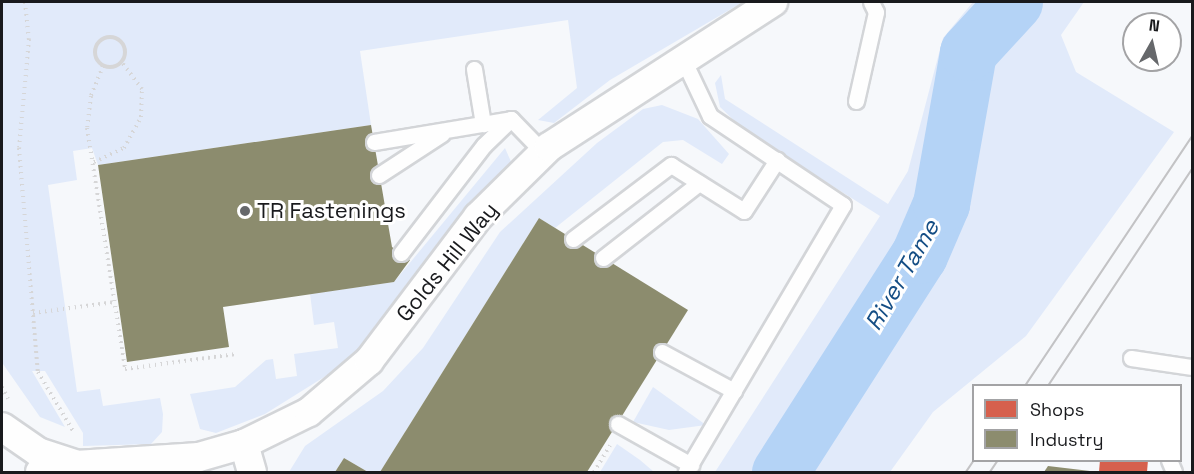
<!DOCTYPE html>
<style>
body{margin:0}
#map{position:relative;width:1194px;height:474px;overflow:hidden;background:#f6f8fb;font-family:"Space Grotesk",sans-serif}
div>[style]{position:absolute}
.green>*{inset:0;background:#e1eafa}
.shops>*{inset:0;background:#d6604d}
.industry>*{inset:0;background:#8c8c6e}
.river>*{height:57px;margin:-28.5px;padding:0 28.5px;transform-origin:28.5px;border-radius:28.5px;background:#b4d3f6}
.path>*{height:4px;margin-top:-2px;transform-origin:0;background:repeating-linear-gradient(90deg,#d6d6d7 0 1.5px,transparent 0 6px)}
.path>.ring{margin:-2px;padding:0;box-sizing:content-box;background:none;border:4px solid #d6d6d7;border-radius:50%}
.roads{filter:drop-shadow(2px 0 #d3d5d8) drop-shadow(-2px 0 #d3d5d8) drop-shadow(0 2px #d3d5d8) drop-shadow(0 -2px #d3d5d8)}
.service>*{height:15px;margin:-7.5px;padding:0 7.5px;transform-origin:7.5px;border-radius:7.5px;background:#fefefe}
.minor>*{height:28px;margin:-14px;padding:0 14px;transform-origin:14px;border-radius:14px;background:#fefefe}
.tram>*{height:1.5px;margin:-0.75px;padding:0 0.75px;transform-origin:0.75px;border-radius:0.75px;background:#c3c3c5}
.dots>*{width:16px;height:16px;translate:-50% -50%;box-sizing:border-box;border:3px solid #fff;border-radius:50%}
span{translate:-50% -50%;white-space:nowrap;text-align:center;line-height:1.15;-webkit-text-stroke:6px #fff;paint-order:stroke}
.poi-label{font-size:22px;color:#191a1d}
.left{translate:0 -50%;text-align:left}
.street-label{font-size:22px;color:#191a1d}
.water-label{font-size:24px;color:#154e85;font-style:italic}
.frame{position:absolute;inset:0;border:3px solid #191a1d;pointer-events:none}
.legend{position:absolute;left:972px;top:384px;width:210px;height:78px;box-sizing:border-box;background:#fff;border:2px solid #a3a3a5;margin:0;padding:8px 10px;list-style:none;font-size:18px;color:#191a1d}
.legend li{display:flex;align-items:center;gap:12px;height:30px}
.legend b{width:30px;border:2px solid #a3a3a5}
.north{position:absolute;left:1122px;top:12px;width:60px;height:60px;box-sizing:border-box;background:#fff;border:2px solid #a3a3a5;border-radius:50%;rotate:8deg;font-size:16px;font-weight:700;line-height:24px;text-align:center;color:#191a1d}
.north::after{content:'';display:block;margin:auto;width:21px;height:27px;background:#66686b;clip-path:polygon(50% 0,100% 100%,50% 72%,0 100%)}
</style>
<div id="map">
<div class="green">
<i style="clip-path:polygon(2px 2px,743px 2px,610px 80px,554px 123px,538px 120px,577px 88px,568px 20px,360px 51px,371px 125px,98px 165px,92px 148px,73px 151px,77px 180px,48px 185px,77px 392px,100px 389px,103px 406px,160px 398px,163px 414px,162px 432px,151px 444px,83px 446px,83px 433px,45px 371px,32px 371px,65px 427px,40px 417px,3px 364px)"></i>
<i style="clip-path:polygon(973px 2px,1084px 2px,1061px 35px,1076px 72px,1174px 132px,1026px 336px,933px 412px,890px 472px,715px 472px,880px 216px,744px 130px,720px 107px,715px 83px,721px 75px,725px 99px,888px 204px,908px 171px,943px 38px)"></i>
<i style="clip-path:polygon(662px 105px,698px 119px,729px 154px,722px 164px,683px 140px,663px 142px,555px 228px,539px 218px,380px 472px,368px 472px,344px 458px,335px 472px,289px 472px,305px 446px,383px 391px,423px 348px,500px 232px,597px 143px,643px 109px)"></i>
<i style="clip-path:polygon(505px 148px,512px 164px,454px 225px,407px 295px,345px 364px,265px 414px,216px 433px,200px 429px,190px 394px,235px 387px,266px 360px,273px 359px,276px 379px,297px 376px,294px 354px,338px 348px,334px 322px,314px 325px,310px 294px,394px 282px)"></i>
<i style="clip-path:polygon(653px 387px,706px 425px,669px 430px,633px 422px)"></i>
<i style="clip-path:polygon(617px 444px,640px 460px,654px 472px,600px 472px)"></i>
</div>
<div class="shops">
<i style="clip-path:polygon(1100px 460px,1148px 460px,1147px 472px,1099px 472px)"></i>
</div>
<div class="industry">
<i style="clip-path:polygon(371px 125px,392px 247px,410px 260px,394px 282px,223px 307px,229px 347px,127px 362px,98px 165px)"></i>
<i style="clip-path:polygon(539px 218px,688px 310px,587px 472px,380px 472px)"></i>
<i style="clip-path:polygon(344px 458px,368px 472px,335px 472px)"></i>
<i style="clip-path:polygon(1048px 466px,1090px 471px,1089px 472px,1044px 472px)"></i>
</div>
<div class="river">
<i style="left:780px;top:472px;width:258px;rotate:-57.4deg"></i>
<i style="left:919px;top:255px;width:56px;rotate:-66.7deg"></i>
<i style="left:941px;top:204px;width:154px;rotate:-79.9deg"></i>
<i style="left:968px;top:52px;width:68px;rotate:-47.4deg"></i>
</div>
<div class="path">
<i style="left:25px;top:2px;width:37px;rotate:84deg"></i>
<i style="left:29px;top:39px;width:109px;rotate:95.2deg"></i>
<i style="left:19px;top:148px;width:225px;rotate:85.2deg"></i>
<i style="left:38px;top:372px;width:69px;rotate:59.3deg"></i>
<i class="ring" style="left:95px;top:37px;width:26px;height:26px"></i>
<i style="left:103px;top:66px;width:32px;rotate:112deg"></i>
<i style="left:91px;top:96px;width:32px;rotate:97deg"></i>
<i style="left:87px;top:128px;width:244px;rotate:81deg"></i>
<i style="left:125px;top:369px;width:112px;rotate:-7.7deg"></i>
<i style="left:94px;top:162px;width:33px;rotate:-25deg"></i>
<i style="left:124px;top:148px;width:35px;rotate:-61deg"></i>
<i style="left:141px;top:117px;width:28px;rotate:-88deg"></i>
<i style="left:142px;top:89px;width:34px;rotate:-127deg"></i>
<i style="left:33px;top:313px;width:83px;rotate:-7.6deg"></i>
<i style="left:2px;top:387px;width:13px;rotate:63deg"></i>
<i style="left:594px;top:472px;width:31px;rotate:-59deg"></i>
</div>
<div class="roads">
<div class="service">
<i style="left:682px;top:57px;width:65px;rotate:64.6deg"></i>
<i style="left:710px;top:116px;width:160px;rotate:33.8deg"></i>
<i style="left:843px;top:205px;width:310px;rotate:120.5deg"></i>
<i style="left:474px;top:69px;width:56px;rotate:80.7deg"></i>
<i style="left:856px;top:101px;width:91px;rotate:-77.3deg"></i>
<i style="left:876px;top:12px;width:11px;rotate:-117deg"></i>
<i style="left:374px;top:142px;width:139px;rotate:-9.5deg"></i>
<i style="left:511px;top:119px;width:46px;rotate:45.9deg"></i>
<i style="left:379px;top:175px;width:75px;rotate:-33.1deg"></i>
<i style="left:573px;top:239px;width:123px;rotate:-37.1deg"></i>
<i style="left:671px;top:165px;width:86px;rotate:32.2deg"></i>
<i style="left:744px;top:211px;width:61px;rotate:-57.1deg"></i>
<i style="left:401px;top:253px;width:136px;rotate:-52.5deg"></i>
<i style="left:484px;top:145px;width:37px;rotate:-44deg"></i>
<i style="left:603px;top:258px;width:122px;rotate:-38deg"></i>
<i style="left:662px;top:352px;width:82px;rotate:28.4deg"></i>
<i style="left:1131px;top:358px;width:62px;rotate:8.4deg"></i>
<i style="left:618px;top:424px;width:84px;rotate:29.3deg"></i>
<i style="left:1169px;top:460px;width:13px;rotate:67deg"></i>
</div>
<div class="minor">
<i style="left:2px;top:427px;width:44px;rotate:34.8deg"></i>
<i style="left:38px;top:452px;width:38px;rotate:18deg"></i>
<i style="left:244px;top:444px;width:29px;rotate:74deg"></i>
<i style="left:40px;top:472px;width:37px;rotate:-11deg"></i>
<i style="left:76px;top:465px;width:123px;rotate:-3.7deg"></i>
<i style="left:199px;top:457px;width:47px;rotate:-16.1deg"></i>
<i style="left:244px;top:444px;width:72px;rotate:-26.2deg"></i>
<i style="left:309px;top:412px;width:79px;rotate:-40.4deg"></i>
<i style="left:369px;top:361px;width:181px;rotate:-52.9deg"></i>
<i style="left:478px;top:217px;width:100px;rotate:-44.6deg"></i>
<i style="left:549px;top:147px;width:267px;rotate:-32.9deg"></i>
</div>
</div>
<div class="tram">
<i style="left:1025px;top:386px;width:300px;rotate:-56.2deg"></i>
<i style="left:1048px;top:386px;width:260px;rotate:-56.4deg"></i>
<i style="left:966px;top:472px;width:14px;rotate:-56deg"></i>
<i style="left:990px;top:472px;width:14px;rotate:-56deg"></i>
</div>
<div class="dots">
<i style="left:245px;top:211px;background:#66686b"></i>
</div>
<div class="poi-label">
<span class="left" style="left:257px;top:211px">TR Fastenings</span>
</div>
<div class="street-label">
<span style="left:447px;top:262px;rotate:-51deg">Golds Hill Way</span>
</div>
<div class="water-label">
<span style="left:902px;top:275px;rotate:-60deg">River Tame</span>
</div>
<div class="frame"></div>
<ul class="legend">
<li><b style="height:16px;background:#d6604d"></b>Shops</li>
<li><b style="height:16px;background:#8c8c6e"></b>Industry</li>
</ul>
<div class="north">N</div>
</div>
